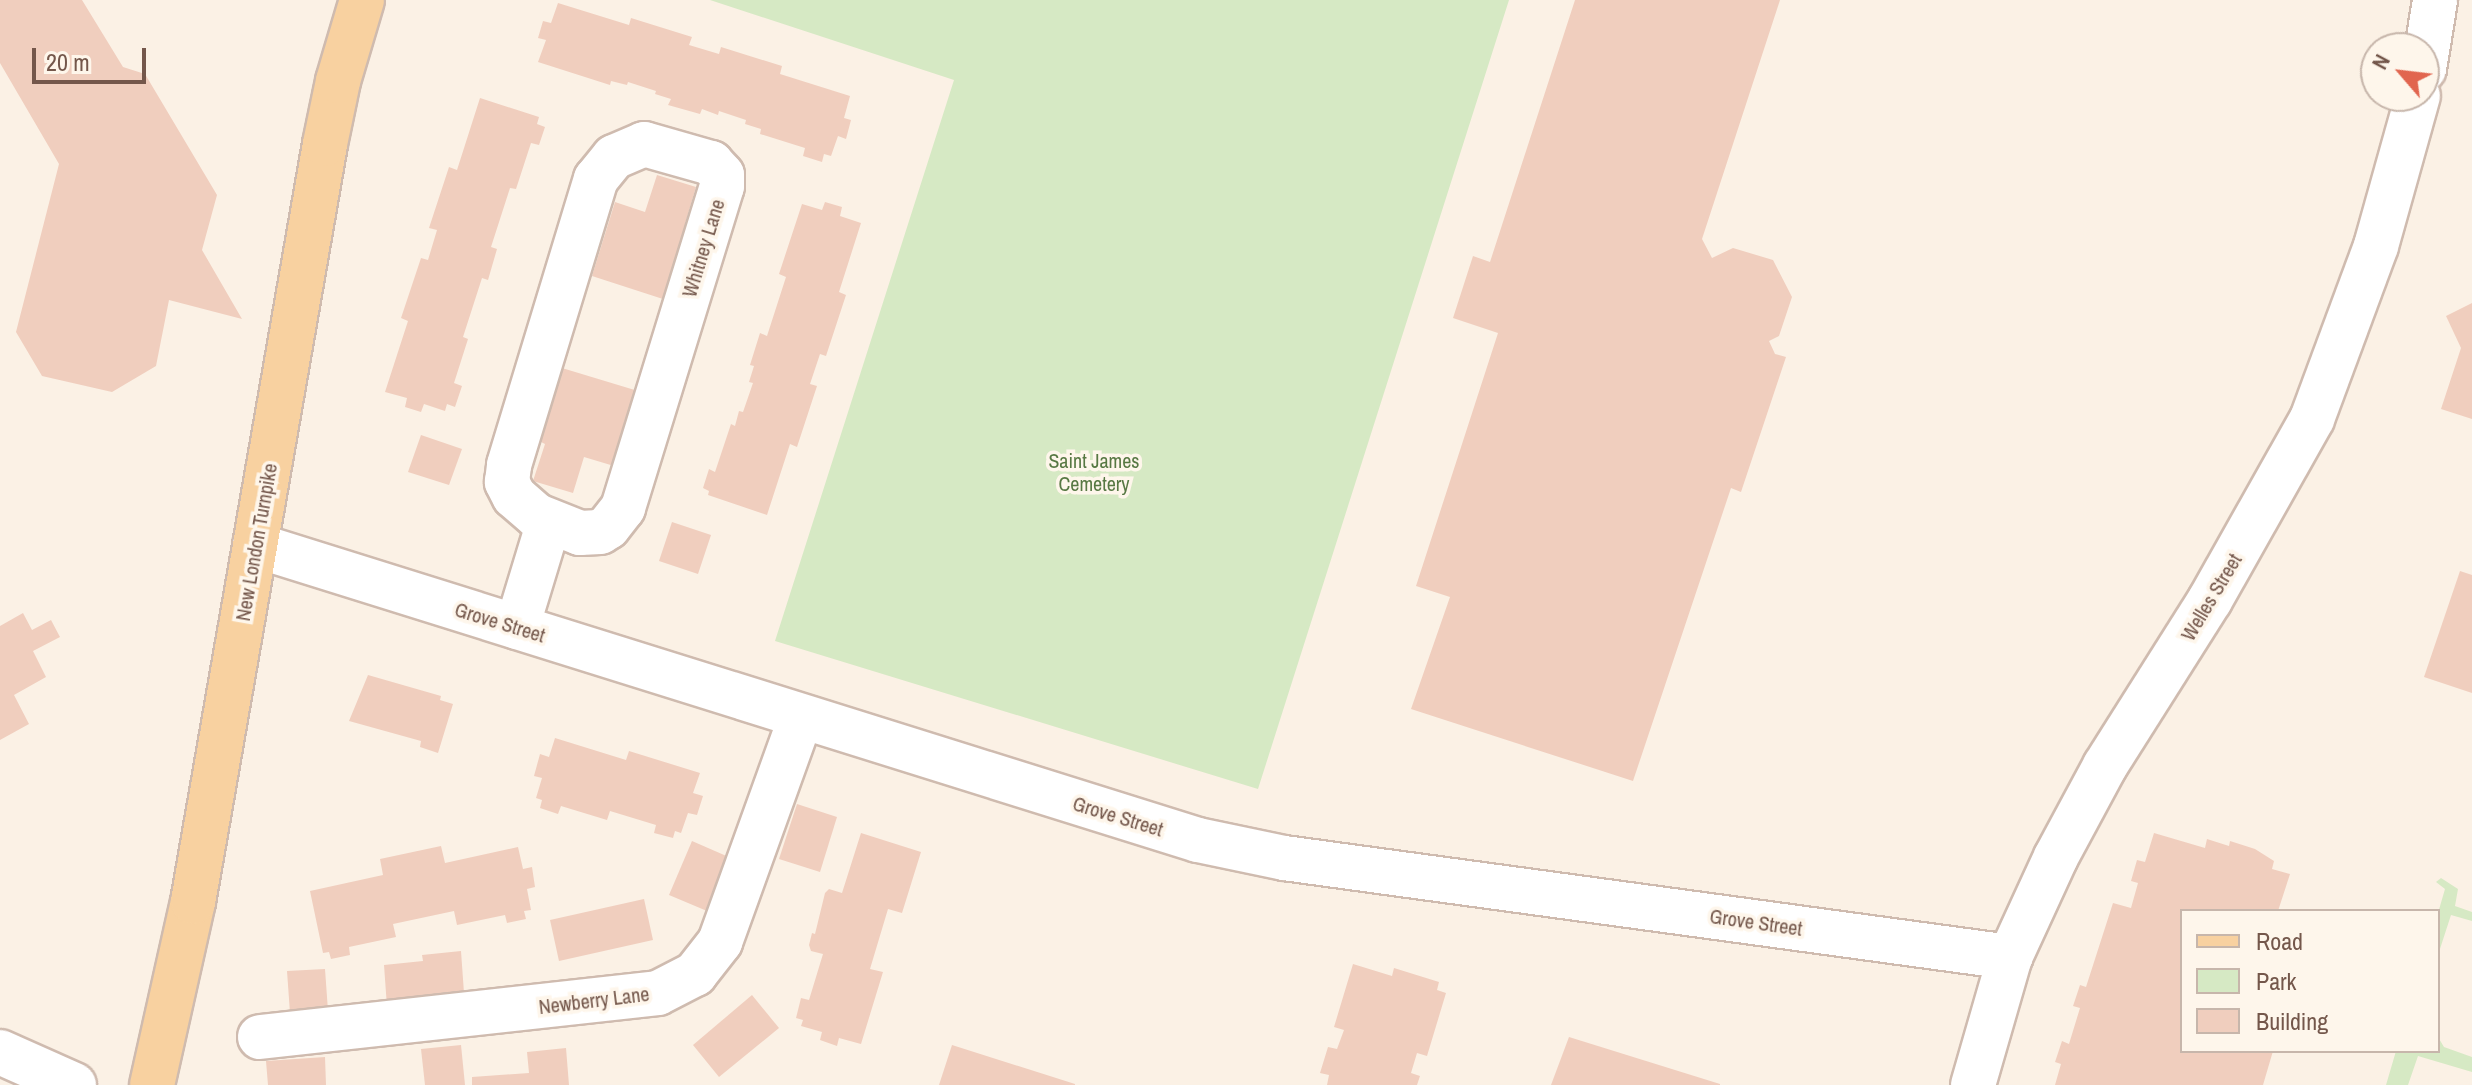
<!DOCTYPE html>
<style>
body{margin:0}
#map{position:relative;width:2472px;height:1085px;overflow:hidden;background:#fbf1e5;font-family:"Archivo Narrow",sans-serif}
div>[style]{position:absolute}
.green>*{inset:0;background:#d6e9c4}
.building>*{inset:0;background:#f0cebe}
.roads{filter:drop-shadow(2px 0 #cfbbaf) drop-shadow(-2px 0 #cfbbaf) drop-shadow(0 2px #cfbbaf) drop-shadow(0 -2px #cfbbaf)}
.minor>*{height:44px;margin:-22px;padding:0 22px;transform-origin:22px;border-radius:22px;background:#fff}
.major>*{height:44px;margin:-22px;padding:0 22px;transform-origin:22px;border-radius:22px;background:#f8d1a0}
span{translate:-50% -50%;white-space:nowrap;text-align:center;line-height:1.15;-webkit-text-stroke:7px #fef6eb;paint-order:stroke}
.street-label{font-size:20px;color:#74574b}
.park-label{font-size:20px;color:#577843}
.legend{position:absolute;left:2180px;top:909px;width:260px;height:144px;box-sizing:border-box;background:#fef6eb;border:2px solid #c7b6ab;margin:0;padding:10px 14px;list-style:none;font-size:24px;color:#74574b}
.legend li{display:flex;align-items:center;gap:16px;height:40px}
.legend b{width:40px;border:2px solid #c7b6ab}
.north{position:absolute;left:2360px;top:32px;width:80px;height:80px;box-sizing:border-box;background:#fef6eb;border:2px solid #c7b6ab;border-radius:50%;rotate:298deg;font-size:22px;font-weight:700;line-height:32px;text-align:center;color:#74574b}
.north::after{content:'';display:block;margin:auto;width:28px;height:36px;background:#e1654f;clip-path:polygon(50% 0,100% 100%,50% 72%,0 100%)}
.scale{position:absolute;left:32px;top:48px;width:114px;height:36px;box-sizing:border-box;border:4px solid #74574b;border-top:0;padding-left:10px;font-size:24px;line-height:28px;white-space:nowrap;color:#74574b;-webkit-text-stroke:6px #fef6eb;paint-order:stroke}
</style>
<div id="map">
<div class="green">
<i style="clip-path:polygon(710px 0,1509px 0,1258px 789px,775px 641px,954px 80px)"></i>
<i style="clip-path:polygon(2441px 878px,2458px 889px,2455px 906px,2472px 912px,2472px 921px,2451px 915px,2438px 955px,2438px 913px,2445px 889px,2436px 882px)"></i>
<i style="clip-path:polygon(2438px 1037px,2444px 1047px,2472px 1057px,2472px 1072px,2418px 1056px,2408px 1085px,2386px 1085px,2396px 1051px,2438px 1051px)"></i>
</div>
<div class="building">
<i style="clip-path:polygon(0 0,82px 0,123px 67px,145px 74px,217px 195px,202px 250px,242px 319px,169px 300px,156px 366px,112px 392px,42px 376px,16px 332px,59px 164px,0 63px)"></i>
<i style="clip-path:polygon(1575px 0,1780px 0,1702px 239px,1712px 258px,1733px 248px,1773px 260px,1792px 297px,1779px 336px,1769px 341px,1775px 354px,1786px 357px,1741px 492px,1731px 488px,1633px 781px,1411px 709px,1450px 597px,1416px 586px,1498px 333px,1453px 318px,1473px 256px,1490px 262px)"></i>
<i style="clip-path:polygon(558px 3px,629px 25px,631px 18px,692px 37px,689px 45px,719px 54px,721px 47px,782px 66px,780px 74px,850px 96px,844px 118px,851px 120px,846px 139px,838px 136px,831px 156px,824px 154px,822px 162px,803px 156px,805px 148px,760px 134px,761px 129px,745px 124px,746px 120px,719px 111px,718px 115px,702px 109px,700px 114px,668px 105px,671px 99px,655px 94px,656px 91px,628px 82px,627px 85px,611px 81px,610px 85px,538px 62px,546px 40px,538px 38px,543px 21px,551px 23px)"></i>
<i style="clip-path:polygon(480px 98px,539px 117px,537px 124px,545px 127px,539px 145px,531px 143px,516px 189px,510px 188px,491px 247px,497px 249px,488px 280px,482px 278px,463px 337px,468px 339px,454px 383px,462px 386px,455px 407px,447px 404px,445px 411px,424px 404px,421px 412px,405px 407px,407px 398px,385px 392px,408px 321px,401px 318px,421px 258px,428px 260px,437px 230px,429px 228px,449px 167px,457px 170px)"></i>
<i style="clip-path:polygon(657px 175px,696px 187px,685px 224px,691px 226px,666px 300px,592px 276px,615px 202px,645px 212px)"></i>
<i style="clip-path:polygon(825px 202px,842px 207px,840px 216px,861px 223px,839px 292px,846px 295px,826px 356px,820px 354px,810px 384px,817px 386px,797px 447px,790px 444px,767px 515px,708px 495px,709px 491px,703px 488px,709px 469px,715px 472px,731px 424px,735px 426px,739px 411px,743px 412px,753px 383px,749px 382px,754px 366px,750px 365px,760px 333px,767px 336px,786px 277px,779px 274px,802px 204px,822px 210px)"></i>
<i style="clip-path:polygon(2472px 303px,2472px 419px,2441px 409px,2461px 348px,2446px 316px)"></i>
<i style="clip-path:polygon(562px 368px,638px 391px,614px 466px,584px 457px,573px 493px,533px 481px,545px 444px,539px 441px)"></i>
<i style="clip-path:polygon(421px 435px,462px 449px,449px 485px,408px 472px)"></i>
<i style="clip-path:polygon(672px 522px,711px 535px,698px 574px,659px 561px)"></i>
<i style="clip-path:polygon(2460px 571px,2472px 575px,2472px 693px,2424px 677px)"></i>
<i style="clip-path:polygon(23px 613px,32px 630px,51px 620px,60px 637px,33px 651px,46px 677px,14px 695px,29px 724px,0 740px,0 626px)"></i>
<i style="clip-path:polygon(368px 675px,441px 696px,440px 700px,453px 704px,438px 753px,420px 747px,421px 741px,349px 721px)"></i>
<i style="clip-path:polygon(555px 738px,626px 760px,629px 751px,700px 773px,693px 793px,703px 796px,697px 815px,688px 813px,681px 833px,675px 831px,673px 838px,654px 833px,656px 825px,610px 811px,607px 820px,561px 806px,558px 814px,540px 808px,542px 800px,536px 798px,542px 778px,534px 776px,540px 754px,549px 757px)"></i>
<i style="clip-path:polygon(797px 804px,837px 817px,820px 872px,779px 859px)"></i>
<i style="clip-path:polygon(861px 833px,921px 852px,902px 913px,888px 909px,870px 969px,883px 972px,861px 1044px,839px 1038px,837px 1046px,820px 1040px,822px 1032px,801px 1026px,803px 1020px,796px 1018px,801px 998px,809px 1000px,823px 954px,811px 951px,809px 945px,812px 933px,815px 934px,825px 893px,829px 889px,842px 893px)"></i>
<i style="clip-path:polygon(2154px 833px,2205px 848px,2207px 839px,2229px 846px,2230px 841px,2255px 849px,2274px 861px,2272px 869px,2290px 874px,2278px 911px,2182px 911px,2182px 1051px,2273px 1051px,2263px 1085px,2055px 1085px,2061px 1064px,2055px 1062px,2062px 1041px,2069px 1044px,2080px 1008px,2073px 1006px,2080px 985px,2086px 987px,2113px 903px,2131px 908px,2138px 883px,2131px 881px,2137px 860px,2145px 862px)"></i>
<i style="clip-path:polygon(692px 841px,731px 858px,707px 911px,669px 895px)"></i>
<i style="clip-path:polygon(441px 846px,445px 863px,518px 847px,523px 869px,532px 867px,535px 887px,527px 889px,531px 910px,524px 911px,526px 919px,507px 923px,505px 915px,457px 925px,454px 911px,393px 924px,396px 937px,349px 947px,350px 955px,331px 959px,329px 952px,323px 953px,310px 891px,383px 875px,380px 859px)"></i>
<i style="clip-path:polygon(644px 899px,653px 940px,559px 961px,550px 920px)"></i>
<i style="clip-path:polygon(461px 951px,464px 993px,387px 1007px,384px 965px,423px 961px,422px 955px)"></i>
<i style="clip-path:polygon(1353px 964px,1392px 976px,1394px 968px,1439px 982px,1437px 990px,1446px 993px,1427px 1056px,1417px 1053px,1411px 1073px,1420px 1076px,1417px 1085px,1327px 1085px,1329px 1075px,1320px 1073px,1328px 1047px,1337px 1049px,1344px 1030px,1334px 1027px)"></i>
<i style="clip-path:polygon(325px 969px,328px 1011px,290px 1013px,287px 971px)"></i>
<i style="clip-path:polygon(752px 995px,779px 1028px,719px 1077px,693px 1045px)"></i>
<i style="clip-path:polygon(1569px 1037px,1720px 1084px,1720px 1085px,1551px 1085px)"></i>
<i style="clip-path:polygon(461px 1045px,465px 1085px,425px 1085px,421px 1049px)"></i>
<i style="clip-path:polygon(952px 1045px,1075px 1084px,1075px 1085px,939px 1085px)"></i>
<i style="clip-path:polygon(566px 1048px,569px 1085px,472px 1085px,472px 1077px,529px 1073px,527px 1052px)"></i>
<i style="clip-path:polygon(325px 1057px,326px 1085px,268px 1085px,266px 1061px)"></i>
</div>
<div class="roads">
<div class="minor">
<i style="left:2424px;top:69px;width:70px;rotate:-80.9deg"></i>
<i style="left:644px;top:144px;width:70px;rotate:15.8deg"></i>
<i style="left:711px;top:163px;width:16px;rotate:47deg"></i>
<i style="left:722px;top:175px;width:11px;rotate:90deg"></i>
<i style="left:722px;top:186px;width:337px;rotate:107.1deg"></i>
<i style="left:623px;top:508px;width:24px;rotate:128deg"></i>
<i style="left:608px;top:527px;width:9px;rotate:148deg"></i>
<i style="left:600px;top:532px;width:20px;rotate:177deg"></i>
<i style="left:580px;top:533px;width:46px;rotate:-158.4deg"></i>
<i style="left:537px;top:516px;width:30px;rotate:-139deg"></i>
<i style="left:514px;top:496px;width:16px;rotate:-117deg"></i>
<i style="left:507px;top:482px;width:17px;rotate:-83deg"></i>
<i style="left:509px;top:465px;width:299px;rotate:-73.1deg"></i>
<i style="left:596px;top:179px;width:28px;rotate:-51deg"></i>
<i style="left:614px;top:157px;width:33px;rotate:-23deg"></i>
<i style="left:255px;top:545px;width:988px;rotate:17.37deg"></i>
<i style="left:1198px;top:840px;width:88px;rotate:11.8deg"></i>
<i style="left:1284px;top:858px;width:733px;rotate:7.77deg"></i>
<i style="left:517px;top:627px;width:110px;rotate:-73.1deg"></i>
<i style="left:260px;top:1037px;width:400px;rotate:-6.3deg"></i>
<i style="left:658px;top:993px;width:42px;rotate:-27.2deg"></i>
<i style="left:695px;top:974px;width:41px;rotate:-52deg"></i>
<i style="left:720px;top:942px;width:239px;rotate:-70.2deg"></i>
<i style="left:0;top:1052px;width:81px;rotate:24deg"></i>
<i style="left:1973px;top:1085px;width:133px;rotate:-73.9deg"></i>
<i style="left:2010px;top:957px;width:110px;rotate:-65.3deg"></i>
<i style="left:2056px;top:857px;width:103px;rotate:-61.7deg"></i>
<i style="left:2105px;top:766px;width:196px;rotate:-57.7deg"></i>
<i style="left:2210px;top:600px;width:208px;rotate:-60.6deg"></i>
<i style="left:2312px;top:419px;width:184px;rotate:-69.7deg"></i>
<i style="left:2376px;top:246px;width:156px;rotate:-74.4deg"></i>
</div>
<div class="major">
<i style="left:152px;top:1085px;width:188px;rotate:-77.4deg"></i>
<i style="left:193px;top:902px;width:769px;rotate:-80.12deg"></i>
<i style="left:325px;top:144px;width:64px;rotate:-78.3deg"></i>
<i style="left:338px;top:81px;width:84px;rotate:-73.5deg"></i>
</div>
</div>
<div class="street-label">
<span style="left:703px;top:248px;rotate:-73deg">Whitney Lane</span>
<span style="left:256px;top:542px;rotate:-80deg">New London Turnpike</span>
<span style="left:2211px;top:597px;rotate:-59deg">Welles Street</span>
<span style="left:500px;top:622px;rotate:17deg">Grove Street</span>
<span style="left:1118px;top:816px;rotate:17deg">Grove Street</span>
<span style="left:1756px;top:922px;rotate:8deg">Grove Street</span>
<span style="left:594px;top:1000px;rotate:-7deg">Newberry Lane</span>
</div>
<div class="park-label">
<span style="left:1094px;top:472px">Saint James<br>Cemetery</span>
</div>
<ul class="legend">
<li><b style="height:10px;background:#f8d1a0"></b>Road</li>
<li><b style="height:22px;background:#d6e9c4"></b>Park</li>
<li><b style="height:22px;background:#f0cebe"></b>Building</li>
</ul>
<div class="north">N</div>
<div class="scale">20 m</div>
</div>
